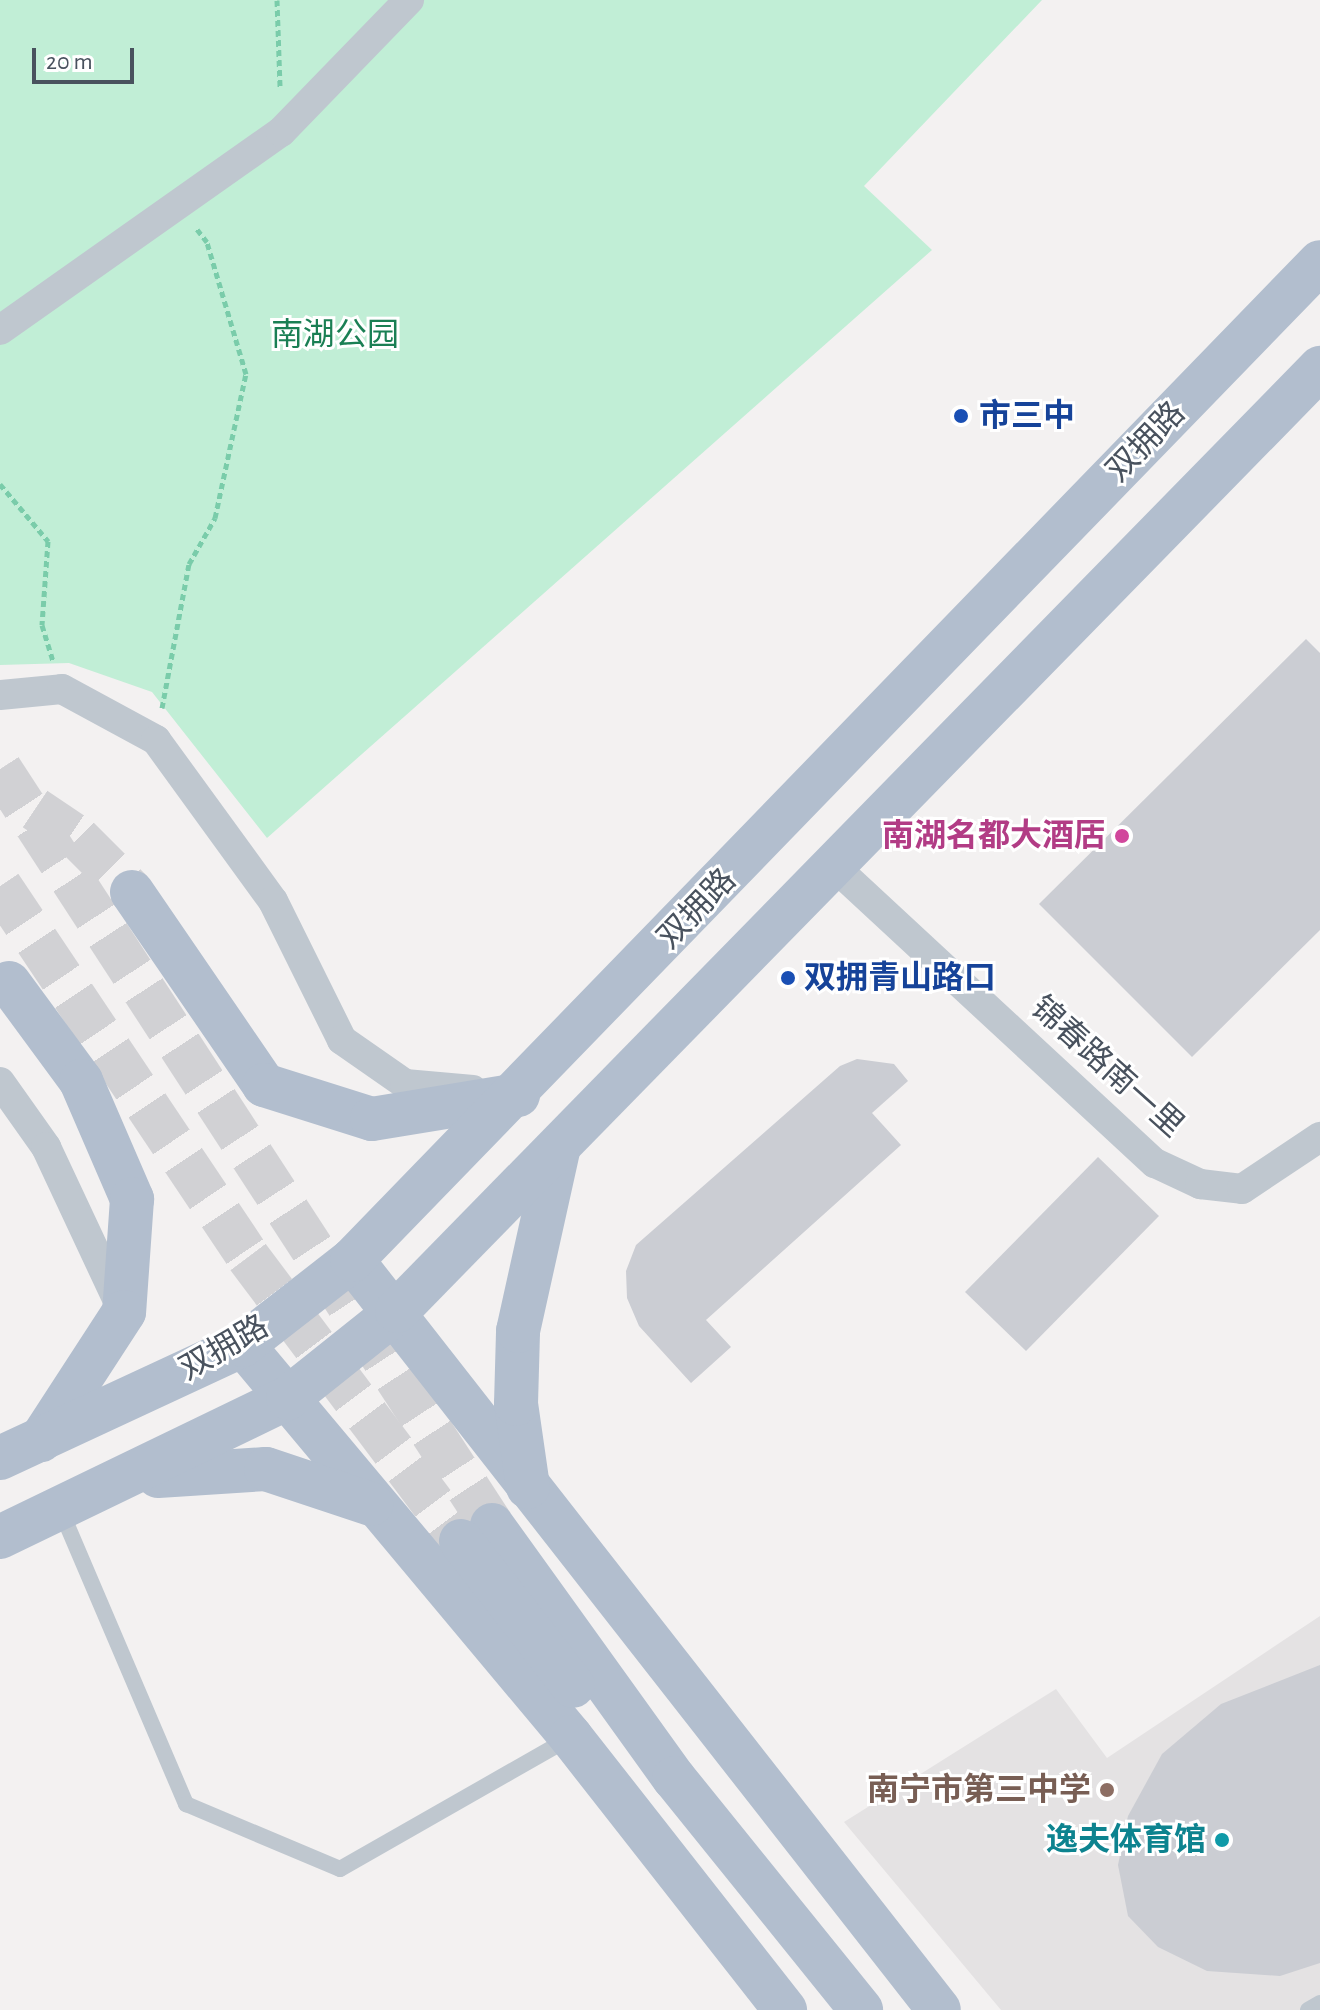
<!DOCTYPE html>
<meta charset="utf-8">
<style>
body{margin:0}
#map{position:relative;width:1320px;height:2010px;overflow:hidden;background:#f3f1f1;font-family:"Alegreya Sans","Noto Sans SC",sans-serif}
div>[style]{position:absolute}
.education>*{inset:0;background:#e4e2e3}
.green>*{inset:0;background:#c1eed6}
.building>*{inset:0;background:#cbcdd3}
.primary-tunnel>*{height:44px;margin-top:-22px;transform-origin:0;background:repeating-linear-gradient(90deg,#d1d1d4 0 44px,transparent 0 66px)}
.path>*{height:5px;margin-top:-2.5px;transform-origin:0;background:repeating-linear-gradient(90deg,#7accaa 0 6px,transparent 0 10px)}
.service>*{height:16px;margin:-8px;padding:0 8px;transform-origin:8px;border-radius:8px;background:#bfc7cf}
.minor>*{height:30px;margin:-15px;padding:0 15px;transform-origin:15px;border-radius:15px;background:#bfc7cf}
.primary>*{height:44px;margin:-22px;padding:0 22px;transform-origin:22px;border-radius:22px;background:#b2bece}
.dots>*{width:22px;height:22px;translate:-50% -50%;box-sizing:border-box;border:4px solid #fff;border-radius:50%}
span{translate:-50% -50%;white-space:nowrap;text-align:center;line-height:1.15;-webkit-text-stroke:6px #fff;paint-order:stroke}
.park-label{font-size:32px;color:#1a7f54}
.transit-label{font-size:32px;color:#164399;font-weight:700}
.left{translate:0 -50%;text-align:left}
.street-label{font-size:32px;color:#49525e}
.hotel-label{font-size:32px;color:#b23c85;font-weight:700}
.right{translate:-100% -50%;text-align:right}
.education-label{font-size:32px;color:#785e54;font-weight:700}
.culture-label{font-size:32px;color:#0d838f;font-weight:700}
.scale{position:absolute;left:32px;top:48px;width:102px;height:36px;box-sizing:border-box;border:4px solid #49525e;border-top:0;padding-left:10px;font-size:24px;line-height:28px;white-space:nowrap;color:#49525e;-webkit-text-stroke:6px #fff;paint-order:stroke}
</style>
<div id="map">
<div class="education">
<i style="clip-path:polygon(1320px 1616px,1320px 2010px,1001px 2010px,844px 1822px,1056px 1689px,1107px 1758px)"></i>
</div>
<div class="green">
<i style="clip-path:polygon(0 0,1042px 0,864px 186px,932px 250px,267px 838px,152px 692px,69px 663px,0 665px)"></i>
</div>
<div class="building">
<i style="clip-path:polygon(1306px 639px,1320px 653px,1320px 930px,1192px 1057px,1039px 904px)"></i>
<i style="clip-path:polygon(857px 1059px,894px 1064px,908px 1081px,872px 1113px,901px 1145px,706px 1320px,731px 1347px,691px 1383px,639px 1326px,627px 1298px,626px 1271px,636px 1245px,840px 1066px)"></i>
<i style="clip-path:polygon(1098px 1157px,1159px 1216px,1026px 1351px,965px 1292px)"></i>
<i style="clip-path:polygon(1320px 1665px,1320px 1963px,1280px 1976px,1207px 1971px,1158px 1947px,1128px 1916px,1118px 1865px,1128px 1816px,1162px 1754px,1221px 1704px)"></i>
</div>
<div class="primary-tunnel">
<i style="left:0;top:769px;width:902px;rotate:56.94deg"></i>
<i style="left:35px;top:809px;width:52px;rotate:34deg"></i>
<i style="left:78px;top:838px;width:76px;rotate:45deg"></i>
<i style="left:0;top:886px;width:446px;rotate:56.2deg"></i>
<i style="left:248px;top:1257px;width:355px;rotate:53.1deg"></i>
</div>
<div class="path">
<i style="left:277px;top:0;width:87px;rotate:88deg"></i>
<i style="left:0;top:484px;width:75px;rotate:49.9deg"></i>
<i style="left:48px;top:541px;width:84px;rotate:94.1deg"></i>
<i style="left:42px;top:625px;width:37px;rotate:73deg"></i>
<i style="left:162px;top:708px;width:147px;rotate:-79.4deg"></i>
<i style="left:189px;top:564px;width:53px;rotate:-60.5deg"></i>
<i style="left:215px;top:518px;width:147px;rotate:-77.9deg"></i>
<i style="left:246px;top:374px;width:138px;rotate:-106.5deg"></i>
<i style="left:207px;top:242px;width:18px;rotate:-128deg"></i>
</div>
<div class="service">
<i style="left:61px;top:1511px;width:319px;rotate:66.9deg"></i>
<i style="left:186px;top:1804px;width:167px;rotate:22.9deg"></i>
<i style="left:340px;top:1869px;width:262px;rotate:-29.7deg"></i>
<i style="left:1308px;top:2010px;width:14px;rotate:-30deg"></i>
</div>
<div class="minor">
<i style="left:0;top:330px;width:344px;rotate:-35.2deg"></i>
<i style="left:281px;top:132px;width:184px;rotate:-45.9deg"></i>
<i style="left:0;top:695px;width:62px;rotate:-5.5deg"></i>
<i style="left:62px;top:689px;width:107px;rotate:28.5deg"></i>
<i style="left:156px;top:740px;width:199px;rotate:54deg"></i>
<i style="left:273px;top:901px;width:155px;rotate:63.6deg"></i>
<i style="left:342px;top:1040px;width:77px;rotate:34.9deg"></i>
<i style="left:405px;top:1084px;width:68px;rotate:5deg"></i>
<i style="left:837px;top:869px;width:433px;rotate:42.8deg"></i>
<i style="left:1155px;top:1163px;width:50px;rotate:25deg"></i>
<i style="left:1200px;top:1184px;width:42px;rotate:6.8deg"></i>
<i style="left:1242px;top:1189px;width:94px;rotate:-33.7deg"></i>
<i style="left:0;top:1082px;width:80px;rotate:54.7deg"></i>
<i style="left:46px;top:1147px;width:179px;rotate:64.9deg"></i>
</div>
<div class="primary">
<i style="left:132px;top:892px;width:234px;rotate:55.6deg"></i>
<i style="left:264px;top:1085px;width:113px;rotate:17.5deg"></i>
<i style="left:372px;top:1119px;width:148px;rotate:-9.3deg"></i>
<i style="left:9px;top:983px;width:122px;rotate:53.7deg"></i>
<i style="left:81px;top:1081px;width:129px;rotate:66.6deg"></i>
<i style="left:132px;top:1199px;width:113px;rotate:94deg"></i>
<i style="left:124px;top:1312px;width:153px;rotate:123deg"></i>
<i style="left:352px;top:1260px;width:952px;rotate:51.95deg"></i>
<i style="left:243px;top:1345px;width:511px;rotate:50.08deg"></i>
<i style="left:571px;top:1737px;width:347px;rotate:51.9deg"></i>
<i style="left:0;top:1458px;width:268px;rotate:-24.9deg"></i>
<i style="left:243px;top:1345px;width:138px;rotate:-37.9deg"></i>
<i style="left:352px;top:1260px;width:1390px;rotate:-45.87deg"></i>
<i style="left:158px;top:1476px;width:108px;rotate:-3.7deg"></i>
<i style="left:266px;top:1469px;width:111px;rotate:18.4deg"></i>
<i style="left:528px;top:1487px;width:84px;rotate:-98.2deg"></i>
<i style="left:516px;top:1404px;width:73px;rotate:-88.4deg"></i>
<i style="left:518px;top:1331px;width:185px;rotate:-77.5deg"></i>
<i style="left:492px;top:1525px;width:312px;rotate:54.3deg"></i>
<i style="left:674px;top:1778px;width:298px;rotate:51.1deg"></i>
<i style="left:0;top:1537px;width:320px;rotate:-25.8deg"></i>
<i style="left:288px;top:1398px;width:139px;rotate:-38.6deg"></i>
<i style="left:397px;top:1311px;width:1320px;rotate:-45.61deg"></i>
<i style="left:461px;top:1541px;width:183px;rotate:52.3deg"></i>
</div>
<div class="dots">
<i style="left:961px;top:416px;background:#1a4fb4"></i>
<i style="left:1122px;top:836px;background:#d1479c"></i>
<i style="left:788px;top:978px;background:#1a4fb4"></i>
<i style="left:1107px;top:1790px;background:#8d6e63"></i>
<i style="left:1222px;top:1840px;background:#0f9aa8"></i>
</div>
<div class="park-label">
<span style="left:335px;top:335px">南湖公园</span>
</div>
<div class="transit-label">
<span class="left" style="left:979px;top:416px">市三中</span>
<span class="left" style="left:804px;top:978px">双拥青山路口</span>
</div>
<div class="street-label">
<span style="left:1146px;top:442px;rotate:-46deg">双拥路</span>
<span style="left:697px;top:909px;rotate:-46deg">双拥路</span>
<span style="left:1107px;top:1067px;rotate:42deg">锦春路南一里</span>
<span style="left:224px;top:1348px;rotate:-30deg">双拥路</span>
</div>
<div class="hotel-label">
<span class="right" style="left:1106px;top:836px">南湖名都大酒㕆</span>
</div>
<div class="education-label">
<span class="right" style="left:1091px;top:1790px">南宁市第三中学</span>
</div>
<div class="culture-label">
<span class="right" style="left:1206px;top:1840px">逸夫体育馆</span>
</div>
<div class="scale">20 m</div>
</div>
